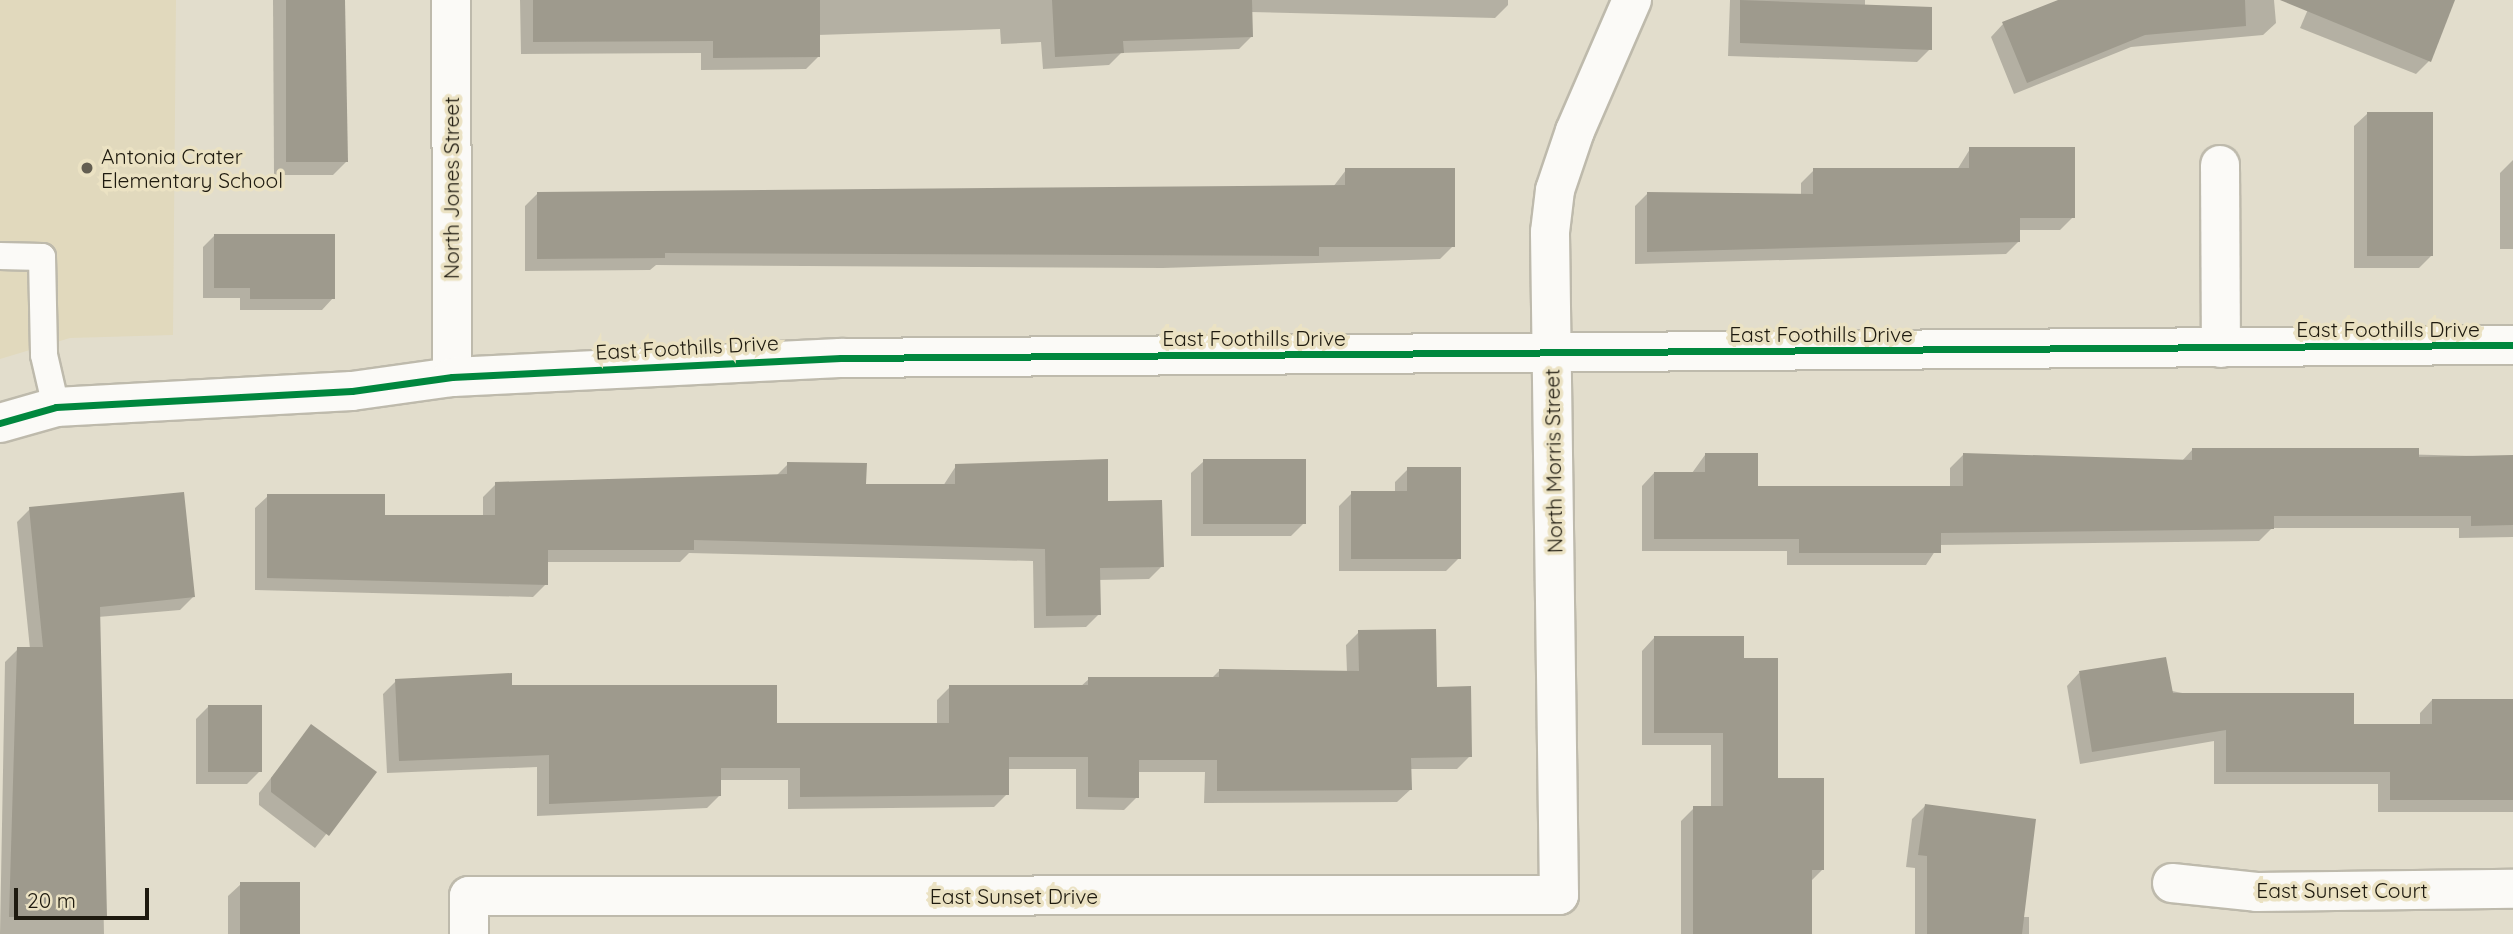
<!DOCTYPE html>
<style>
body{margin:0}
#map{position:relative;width:2513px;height:934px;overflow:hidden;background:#e2ddcc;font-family:Quicksand,sans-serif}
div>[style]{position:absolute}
.built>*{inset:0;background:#e1d9bd}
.shadow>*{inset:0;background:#0003}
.building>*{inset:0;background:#9e9a8d}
.roads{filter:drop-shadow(2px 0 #bebaac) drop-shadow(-2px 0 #bebaac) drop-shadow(0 2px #bebaac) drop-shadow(0 -2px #bebaac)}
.service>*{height:26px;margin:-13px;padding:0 13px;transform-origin:13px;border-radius:13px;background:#fbfaf7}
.minor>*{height:38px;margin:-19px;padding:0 19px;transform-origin:19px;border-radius:19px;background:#fbfaf7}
.tertiary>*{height:38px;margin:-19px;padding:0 19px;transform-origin:19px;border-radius:19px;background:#fbfaf7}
.cycleway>*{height:7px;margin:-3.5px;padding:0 3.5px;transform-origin:3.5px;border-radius:3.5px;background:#00873e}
.dots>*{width:19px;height:19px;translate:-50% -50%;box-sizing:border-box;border:4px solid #ebe2c3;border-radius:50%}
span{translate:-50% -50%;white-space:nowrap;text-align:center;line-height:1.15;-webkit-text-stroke:7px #ebe2c3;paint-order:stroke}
.poi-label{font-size:21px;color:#1e1a0f}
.left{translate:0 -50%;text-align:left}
.street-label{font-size:21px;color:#1e1a0f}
.scale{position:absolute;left:14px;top:888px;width:135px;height:32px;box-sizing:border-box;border:4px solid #1e1a0f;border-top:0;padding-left:9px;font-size:21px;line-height:24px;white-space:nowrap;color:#1e1a0f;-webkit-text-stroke:5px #ebe2c3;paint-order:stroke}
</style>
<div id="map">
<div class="built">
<i style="clip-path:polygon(0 0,176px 0,173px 335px,70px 338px,0 359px)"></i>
</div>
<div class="shadow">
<i style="clip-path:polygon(273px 0,344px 0,346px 162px,333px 175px,274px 175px)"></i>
<i style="clip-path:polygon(520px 0,1508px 0,1508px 5px,1495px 18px,1251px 12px,1252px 36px,1239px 49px,1121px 53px,1109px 65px,1043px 69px,1041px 42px,1001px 44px,1000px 29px,818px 35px,819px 56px,806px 69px,701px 70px,701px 53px,521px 54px)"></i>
<i style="clip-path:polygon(1730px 0,1865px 0,1865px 9px,1930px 49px,1917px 62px,1728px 56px)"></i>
<i style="clip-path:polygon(2063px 0,2274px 0,2276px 23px,2263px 35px,2131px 47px,2014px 94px,1991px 37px,2003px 24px)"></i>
<i style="clip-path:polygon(2312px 0,2453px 0,2429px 61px,2416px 74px,2300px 28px)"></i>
<i style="clip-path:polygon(2367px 114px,2431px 256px,2419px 268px,2354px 268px,2354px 126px)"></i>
<i style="clip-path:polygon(1970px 149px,2073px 217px,2060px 230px,2019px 230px,2019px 241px,2006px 254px,1635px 264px,1635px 206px,1648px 193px,1801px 196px,1801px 183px,1814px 170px,1957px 170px)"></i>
<i style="clip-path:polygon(2513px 160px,2513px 249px,2500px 249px,2500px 173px)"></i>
<i style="clip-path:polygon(1346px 170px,1453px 246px,1440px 259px,1163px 268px,656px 265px,650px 270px,525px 271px,525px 206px,538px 193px,1333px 187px)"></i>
<i style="clip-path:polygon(214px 236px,333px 298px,322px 310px,240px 310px,240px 298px,203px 298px,203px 247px)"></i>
<i style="clip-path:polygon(2193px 449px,2513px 457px,2513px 537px,2459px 538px,2459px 528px,2272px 528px,2259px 541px,1939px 545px,1926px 565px,1787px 565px,1787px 551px,1642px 551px,1642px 486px,1654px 473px,1692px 473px,1705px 455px,1756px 487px,1950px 487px,1950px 468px,1963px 455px,2181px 462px)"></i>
<i style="clip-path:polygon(1204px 461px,1304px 523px,1291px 536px,1191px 536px,1191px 473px)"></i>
<i style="clip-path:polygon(788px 464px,864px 486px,943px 486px,956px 466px,1107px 502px,1162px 566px,1149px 579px,1098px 580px,1099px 614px,1086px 627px,1034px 628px,1033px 561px,689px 553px,680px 562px,546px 562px,546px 584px,533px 597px,255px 590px,255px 508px,268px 496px,384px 516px,483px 516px,483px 497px,496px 484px,776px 476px)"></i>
<i style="clip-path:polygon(1408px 469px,1459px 558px,1446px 571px,1339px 571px,1339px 506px,1352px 493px,1395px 493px,1395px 482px)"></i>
<i style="clip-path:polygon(30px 509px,193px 597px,180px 610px,98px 617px,104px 934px,0 934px,5px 662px,18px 649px,30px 649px,17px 522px)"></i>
<i style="clip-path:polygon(1359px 632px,1435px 689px,1470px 756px,1457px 769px,1410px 769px,1410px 790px,1397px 802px,1204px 803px,1205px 772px,1137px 772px,1137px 797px,1124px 810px,1076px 809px,1076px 769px,1007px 769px,1007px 794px,994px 807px,788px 809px,788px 780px,719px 780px,719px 796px,707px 808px,537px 816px,537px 767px,387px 773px,383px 694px,396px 681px,510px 687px,776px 724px,937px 724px,937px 700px,950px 687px,1080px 687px,1089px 679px,1211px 679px,1219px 671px,1347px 672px,1346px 645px)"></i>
<i style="clip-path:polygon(1654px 638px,1742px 660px,1776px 779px,1823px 869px,1810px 882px,1810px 934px,1681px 934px,1681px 821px,1694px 808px,1711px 808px,1711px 745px,1642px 745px,1642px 651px)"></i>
<i style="clip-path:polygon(2079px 673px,2352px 726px,2420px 726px,2420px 713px,2432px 700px,2513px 701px,2513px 812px,2378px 812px,2378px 784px,2214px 784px,2214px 741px,2080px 764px,2067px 686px)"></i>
<i style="clip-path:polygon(209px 706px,260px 771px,247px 784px,196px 784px,196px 719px)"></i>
<i style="clip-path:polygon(312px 726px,375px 773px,315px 848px,259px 805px,259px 793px)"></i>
<i style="clip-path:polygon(1925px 806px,2022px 917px,2029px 917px,2029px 934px,1915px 934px,1915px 868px,1906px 867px,1912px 819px)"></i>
<i style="clip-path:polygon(241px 884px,298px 934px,228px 934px,228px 896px)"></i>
</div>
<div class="building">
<i style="clip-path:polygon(286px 0,345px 0,348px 162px,286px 162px)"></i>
<i style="clip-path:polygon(533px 0,820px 0,820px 57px,713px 58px,713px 41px,533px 42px)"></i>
<i style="clip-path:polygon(1052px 0,1252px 0,1253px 37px,1123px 41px,1124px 53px,1055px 57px)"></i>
<i style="clip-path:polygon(1740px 0,1932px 7px,1932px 50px,1740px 43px)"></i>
<i style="clip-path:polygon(2058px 0,2245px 0,2246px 26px,2145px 35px,2027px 83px,2002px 22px)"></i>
<i style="clip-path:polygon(2280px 0,2455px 0,2431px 62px)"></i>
<i style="clip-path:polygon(2367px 112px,2433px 112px,2433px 256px,2367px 256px)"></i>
<i style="clip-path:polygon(1969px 147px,2075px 147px,2075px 218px,2020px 218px,2020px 242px,1647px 252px,1647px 192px,1813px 194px,1813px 168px,1969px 168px)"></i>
<i style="clip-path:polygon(1345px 168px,1455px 168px,1455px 247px,1319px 247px,1319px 256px,665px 253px,665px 258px,537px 259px,537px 192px,1345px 185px)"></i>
<i style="clip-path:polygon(214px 234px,335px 234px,335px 299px,250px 299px,250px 288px,214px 288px)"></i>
<i style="clip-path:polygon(2192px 448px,2419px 448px,2419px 457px,2513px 455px,2513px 525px,2471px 526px,2471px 516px,2274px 516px,2274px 529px,1941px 533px,1941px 553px,1799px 553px,1799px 539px,1654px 539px,1654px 472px,1705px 472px,1705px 453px,1758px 453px,1758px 486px,1963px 486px,1963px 453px,2192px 460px)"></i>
<i style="clip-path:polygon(1108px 459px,1108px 501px,1162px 500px,1164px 567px,1100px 568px,1101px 615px,1046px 616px,1045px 549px,694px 540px,694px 550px,548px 550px,548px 585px,267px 578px,267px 494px,385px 494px,385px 515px,495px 515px,495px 482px,787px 474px,787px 462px,867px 463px,866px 484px,955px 484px,955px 464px)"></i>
<i style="clip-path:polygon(1203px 459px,1306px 459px,1306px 524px,1203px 524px)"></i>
<i style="clip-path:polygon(1407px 467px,1461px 467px,1461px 559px,1351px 559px,1351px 491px,1407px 491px)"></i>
<i style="clip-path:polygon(184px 492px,195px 597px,100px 607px,107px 917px,9px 917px,17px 647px,43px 647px,29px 507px)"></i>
<i style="clip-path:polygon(1436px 629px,1437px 687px,1471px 686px,1472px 757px,1411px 758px,1412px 790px,1217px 791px,1217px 760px,1139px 760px,1139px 798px,1088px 797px,1088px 757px,1009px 757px,1009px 795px,800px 797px,800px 768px,721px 768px,721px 796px,549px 804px,549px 755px,399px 761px,395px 679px,512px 673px,512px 685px,777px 685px,777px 723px,949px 723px,949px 685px,1088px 685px,1088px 677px,1219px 677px,1219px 669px,1359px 671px,1358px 630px)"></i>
<i style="clip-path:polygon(1654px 636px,1744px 636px,1744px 658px,1778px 658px,1778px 778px,1824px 778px,1824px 870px,1812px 870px,1812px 934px,1693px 934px,1693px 806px,1723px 806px,1723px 733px,1654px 733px)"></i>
<i style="clip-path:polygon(2166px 657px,2173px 693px,2354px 693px,2354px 724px,2432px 724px,2432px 699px,2513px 699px,2513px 800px,2390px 800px,2390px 772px,2226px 772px,2226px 730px,2092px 752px,2079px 671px)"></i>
<i style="clip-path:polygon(208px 705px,262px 705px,262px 772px,208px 772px)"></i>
<i style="clip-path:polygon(311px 724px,377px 772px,329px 836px,271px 792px,271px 778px)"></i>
<i style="clip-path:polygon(1925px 804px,2036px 819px,2022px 934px,1927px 934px,1927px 856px,1918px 855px)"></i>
<i style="clip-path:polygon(240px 882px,300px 882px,300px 934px,240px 934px)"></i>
</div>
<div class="roads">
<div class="service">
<i style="left:0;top:256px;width:42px;rotate:1.4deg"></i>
<i style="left:42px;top:257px;width:98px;rotate:88.8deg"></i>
<i style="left:44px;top:355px;width:53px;rotate:77deg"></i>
</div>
<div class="minor">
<i style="left:451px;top:0;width:377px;rotate:89.8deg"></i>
<i style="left:2220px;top:165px;width:183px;rotate:89.7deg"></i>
<i style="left:2172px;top:883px;width:85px;rotate:6deg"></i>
<i style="left:2257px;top:892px;width:256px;rotate:-0.7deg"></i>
<i style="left:469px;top:934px;width:38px;rotate:-90deg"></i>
<i style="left:469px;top:896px;width:1090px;rotate:-0.05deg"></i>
<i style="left:1559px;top:895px;width:663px;rotate:-90.78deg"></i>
<i style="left:1550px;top:232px;width:42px;rotate:-83.2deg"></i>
<i style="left:1555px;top:190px;width:62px;rotate:-71.3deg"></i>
<i style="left:1575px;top:131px;width:143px;rotate:-66.5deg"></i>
</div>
<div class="tertiary">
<i style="left:0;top:423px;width:58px;rotate:-15.9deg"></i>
<i style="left:56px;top:407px;width:296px;rotate:-3.1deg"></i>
<i style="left:352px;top:391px;width:101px;rotate:-8deg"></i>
<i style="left:452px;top:377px;width:389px;rotate:-2.8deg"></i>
<i style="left:841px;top:358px;width:1672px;rotate:-0.45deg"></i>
</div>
</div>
<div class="cycleway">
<i style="left:0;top:423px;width:58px;rotate:-15.9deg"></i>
<i style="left:56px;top:407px;width:296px;rotate:-3.1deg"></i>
<i style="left:352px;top:391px;width:101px;rotate:-8deg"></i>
<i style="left:452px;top:377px;width:389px;rotate:-2.8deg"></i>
<i style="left:841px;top:358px;width:1672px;rotate:-0.45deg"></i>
</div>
<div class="dots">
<i style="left:87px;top:168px;background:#635e51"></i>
</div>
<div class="poi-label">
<span class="left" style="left:101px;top:168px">Antonia Crater<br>Elementary School</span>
</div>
<div class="street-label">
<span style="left:451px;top:188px;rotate:-90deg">North Jones Street</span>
<span style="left:2388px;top:329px">East Foothills Drive</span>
<span style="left:1821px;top:334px">East Foothills Drive</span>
<span style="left:1254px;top:338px">East Foothills Drive</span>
<span style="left:687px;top:347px;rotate:-3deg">East Foothills Drive</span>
<span style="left:1553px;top:461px;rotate:-91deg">North Morris Street</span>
<span style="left:2342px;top:890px">East Sunset Court</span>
<span style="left:1014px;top:896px">East Sunset Drive</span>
</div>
<div class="scale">20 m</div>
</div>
